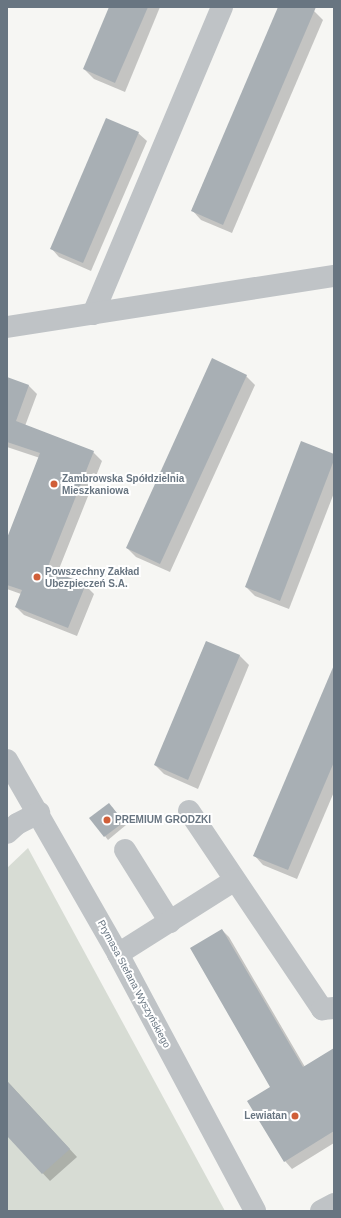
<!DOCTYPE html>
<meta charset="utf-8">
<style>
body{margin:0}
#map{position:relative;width:341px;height:1218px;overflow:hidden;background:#f6f6f3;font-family:Arial,sans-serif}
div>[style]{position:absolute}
.green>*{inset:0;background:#d7dcd4}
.shadow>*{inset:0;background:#0003}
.building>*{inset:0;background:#a8afb4}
.minor>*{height:22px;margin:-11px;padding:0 11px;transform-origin:11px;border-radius:11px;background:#bfc3c6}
.dots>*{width:11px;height:11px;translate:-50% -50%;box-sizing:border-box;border:2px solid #fff;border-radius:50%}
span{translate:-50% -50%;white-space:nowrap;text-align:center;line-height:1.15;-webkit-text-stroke:4px #fff;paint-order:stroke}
.poi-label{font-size:10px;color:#687581;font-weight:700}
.left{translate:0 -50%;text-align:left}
.right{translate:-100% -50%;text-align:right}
.street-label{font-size:10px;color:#687581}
.frame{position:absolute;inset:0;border:8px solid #687581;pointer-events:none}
</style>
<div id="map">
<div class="green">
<i style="clip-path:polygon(28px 848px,225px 1211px,7px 1211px,7px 868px)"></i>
</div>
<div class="shadow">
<i style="clip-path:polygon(111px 7px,160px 7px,125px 92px,94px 79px,84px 69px)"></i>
<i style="clip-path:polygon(279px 7px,305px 7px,314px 11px,323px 20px,232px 233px,201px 220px,192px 210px)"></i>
<i style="clip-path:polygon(138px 133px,147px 141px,91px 271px,59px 257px,51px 248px)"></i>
<i style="clip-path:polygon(246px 376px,255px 385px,170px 572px,136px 557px,127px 548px)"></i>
<i style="clip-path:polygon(7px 378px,29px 386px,37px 394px,25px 426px,93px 452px,102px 461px,57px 574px,85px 585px,94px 594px,77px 636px,24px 615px,16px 607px,21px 594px,7px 589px,7px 540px,40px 458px,7px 447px)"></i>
<i style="clip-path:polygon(334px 455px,334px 493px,289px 609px,255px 596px,246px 587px)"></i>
<i style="clip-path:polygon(206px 642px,240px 656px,249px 665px,198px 789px,164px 774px,155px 765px)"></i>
<i style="clip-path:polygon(334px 699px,334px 792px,297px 879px,263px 865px,254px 855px)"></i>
<i style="clip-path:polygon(112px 807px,126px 825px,108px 840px,91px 818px)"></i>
<i style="clip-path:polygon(222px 930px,229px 937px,305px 1067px,334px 1049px,334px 1143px,292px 1169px,285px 1161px,271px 1087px)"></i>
<i style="clip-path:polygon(7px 1081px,77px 1157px,50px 1181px,7px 1135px)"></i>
</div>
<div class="building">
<i style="clip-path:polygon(109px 7px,148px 7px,115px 83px,83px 69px)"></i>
<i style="clip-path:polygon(278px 7px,316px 7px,223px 225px,191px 211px)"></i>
<i style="clip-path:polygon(106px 118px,139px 132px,83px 263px,50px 249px)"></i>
<i style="clip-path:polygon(212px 358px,247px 375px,160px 564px,126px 548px)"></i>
<i style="clip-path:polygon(7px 377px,29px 385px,16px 421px,94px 451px,47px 569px,86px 584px,68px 628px,15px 607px,22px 590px,7px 585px,7px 538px,40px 453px,7px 442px)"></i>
<i style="clip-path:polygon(301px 441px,334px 454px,334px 460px,280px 601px,245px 587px)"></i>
<i style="clip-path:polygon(206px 641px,240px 655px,188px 780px,154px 765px)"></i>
<i style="clip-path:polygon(334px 665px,334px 762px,288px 870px,253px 856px)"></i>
<i style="clip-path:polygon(109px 803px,124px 822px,104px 837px,89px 818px)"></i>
<i style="clip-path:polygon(222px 929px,303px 1067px,334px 1048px,334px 1131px,284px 1162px,247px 1101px,270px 1087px,190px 948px)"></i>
<i style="clip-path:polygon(7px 1081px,70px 1149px,42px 1174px,7px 1136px)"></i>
</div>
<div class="minor">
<i style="left:93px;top:314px;width:333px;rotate:-67.2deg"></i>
<i style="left:7px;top:327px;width:331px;rotate:-8.9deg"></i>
<i style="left:7px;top:760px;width:224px;rotate:60.2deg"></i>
<i style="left:118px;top:954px;width:291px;rotate:61.9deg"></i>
<i style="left:189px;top:811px;width:239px;rotate:56.1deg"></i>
<i style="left:322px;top:1009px;width:12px;rotate:-5deg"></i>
<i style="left:7px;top:833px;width:13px;rotate:-42deg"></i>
<i style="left:17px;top:824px;width:25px;rotate:-27deg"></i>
<i style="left:125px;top:850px;width:85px;rotate:58deg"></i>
<i style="left:118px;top:954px;width:138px;rotate:-32.3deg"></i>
<i style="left:321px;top:1211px;width:15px;rotate:-28deg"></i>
</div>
<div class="dots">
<i style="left:54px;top:484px;background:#d05f39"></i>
<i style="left:37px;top:577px;background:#d05f39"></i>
<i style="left:107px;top:820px;background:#d05f39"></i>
<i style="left:295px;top:1116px;background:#d05f39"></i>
</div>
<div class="poi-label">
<span class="left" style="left:62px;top:484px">Zambrowska Spółdzielnia<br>Mieszkaniowa</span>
<span class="left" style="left:45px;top:577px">Powszechny Zakład<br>Ubezpieczeń S.A.</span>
<span class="left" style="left:115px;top:820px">PREMIUM GRODZKI</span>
<span class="right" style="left:287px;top:1116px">Lewiatan</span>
</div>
<div class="street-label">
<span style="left:134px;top:984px;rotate:62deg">Prymasa Stefana Wyszyńskiego</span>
</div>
<div class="frame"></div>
</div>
